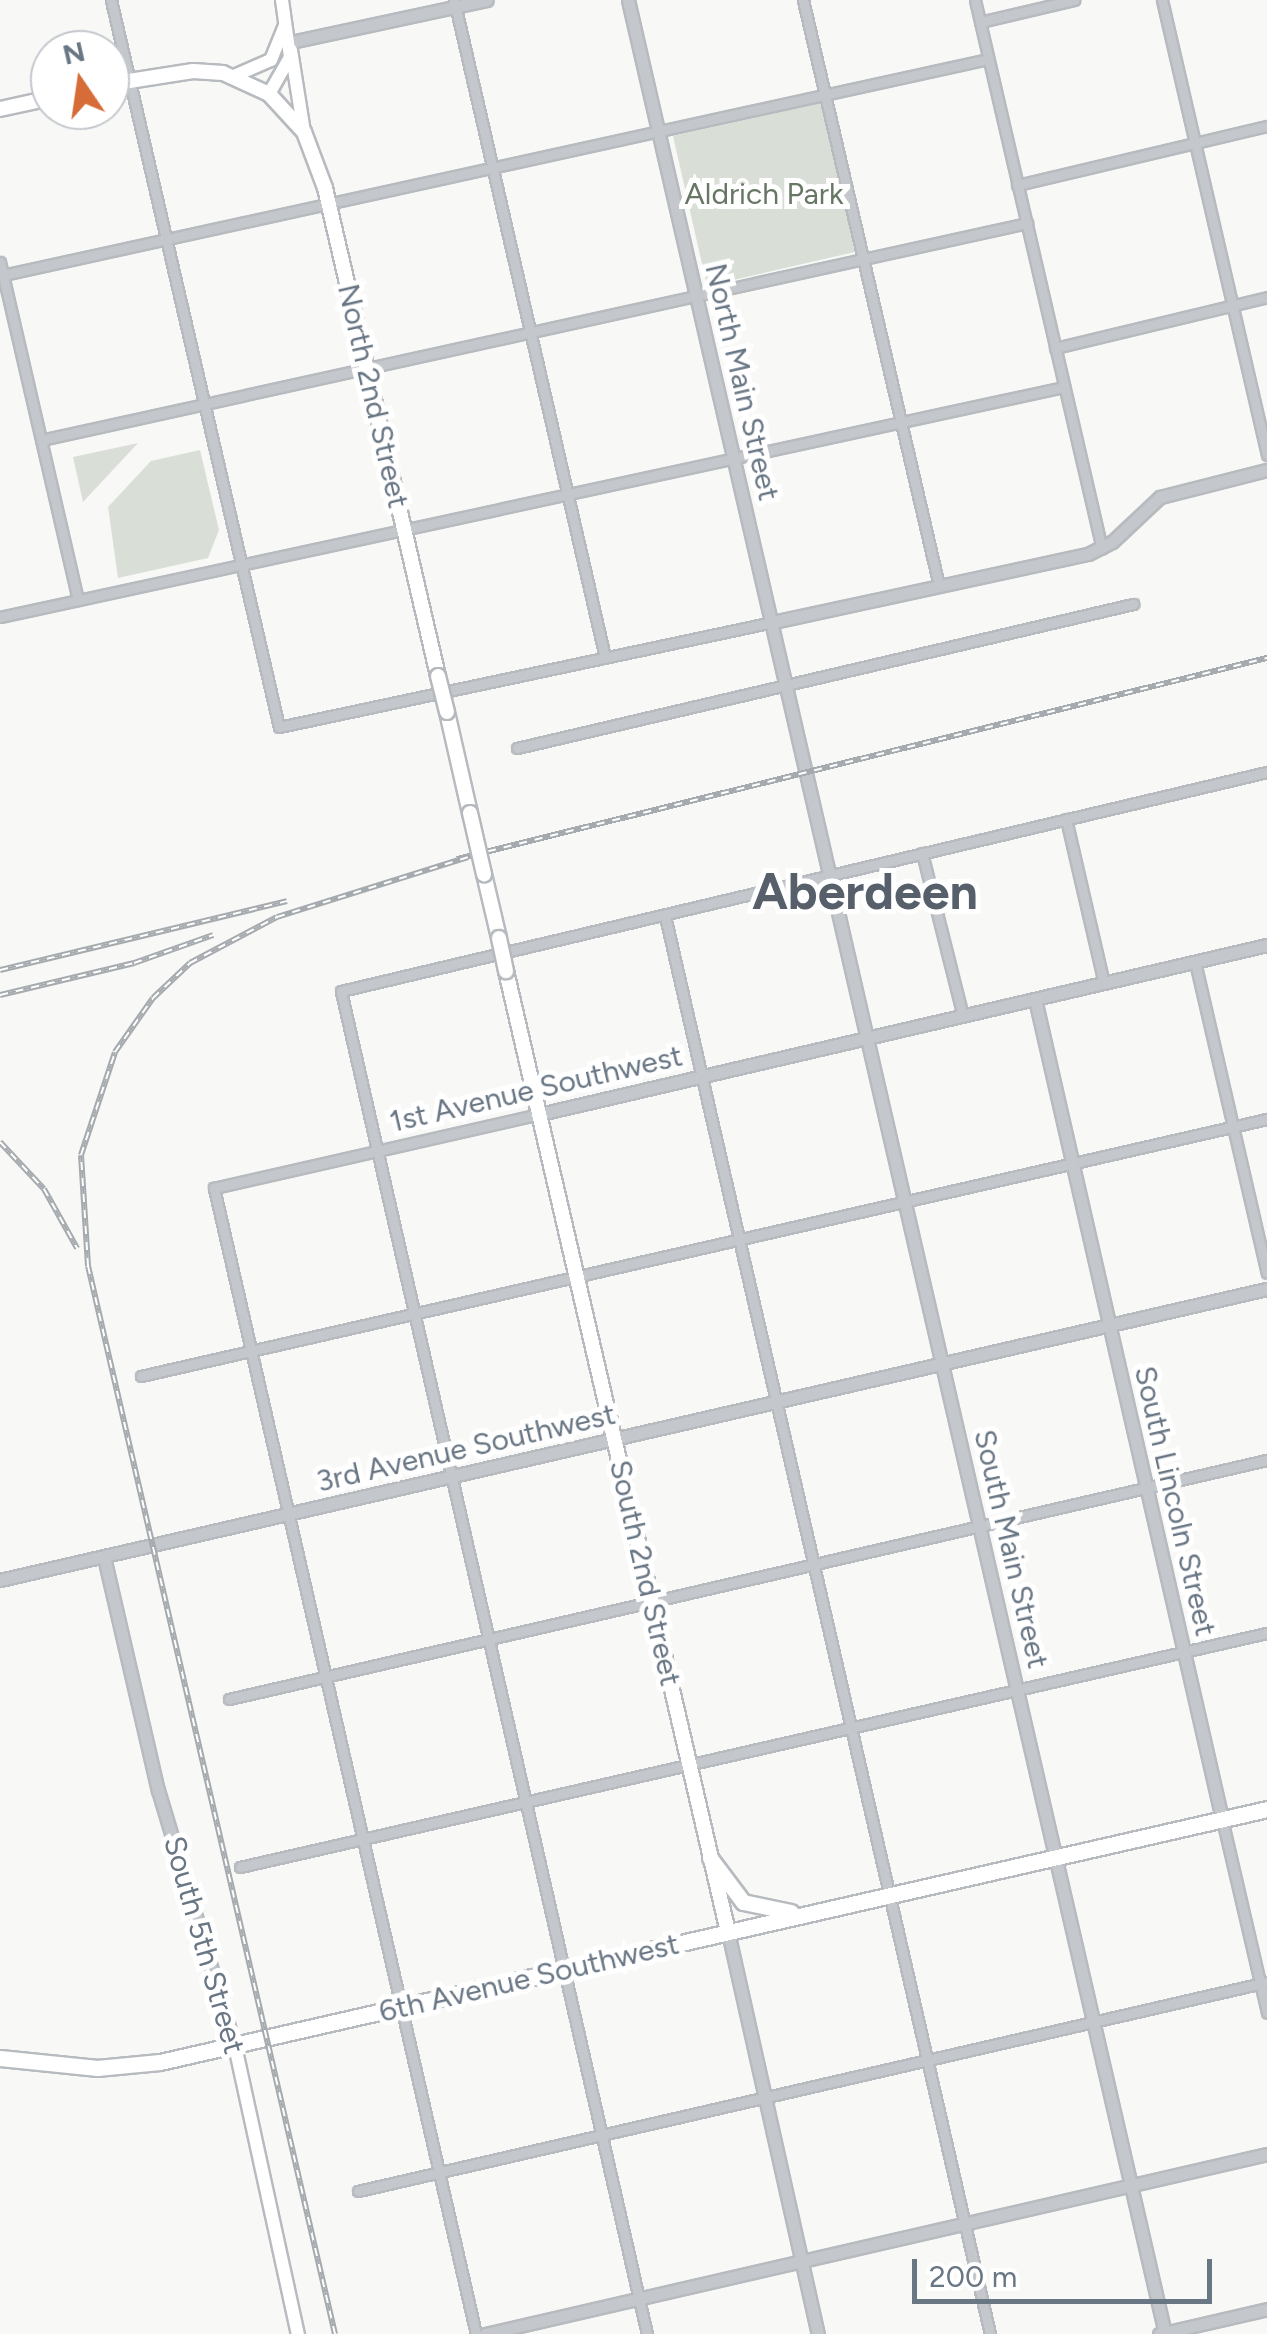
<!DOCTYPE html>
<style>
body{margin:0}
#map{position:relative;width:1267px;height:2334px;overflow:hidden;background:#f8f8f6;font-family:Figtree,sans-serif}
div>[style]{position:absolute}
.green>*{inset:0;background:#d9dfd7}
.roads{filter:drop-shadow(2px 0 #b7bbbf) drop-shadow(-2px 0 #b7bbbf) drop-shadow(0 2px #b7bbbf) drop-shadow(0 -2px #b7bbbf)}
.minor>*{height:9px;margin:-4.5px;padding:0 4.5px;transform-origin:4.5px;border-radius:4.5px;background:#c4c7cb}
.tertiary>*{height:11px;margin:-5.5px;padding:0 5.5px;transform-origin:5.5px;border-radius:5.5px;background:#c4c7cb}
.secondary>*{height:12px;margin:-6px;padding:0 6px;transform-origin:6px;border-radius:6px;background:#fff}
.primary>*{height:14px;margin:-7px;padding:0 7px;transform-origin:7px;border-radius:7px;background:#fff}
.trunk>*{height:15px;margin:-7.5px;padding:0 7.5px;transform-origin:7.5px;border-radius:7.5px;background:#fff}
.rail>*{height:6px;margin-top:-3px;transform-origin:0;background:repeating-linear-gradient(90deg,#fff 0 8px,#a5aaaf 0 16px);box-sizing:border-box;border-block:2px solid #a5aaaf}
.bridges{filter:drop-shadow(2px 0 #b5b9bd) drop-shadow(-2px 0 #b5b9bd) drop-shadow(0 2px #b5b9bd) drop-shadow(0 -2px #b5b9bd)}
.primary-bridge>*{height:14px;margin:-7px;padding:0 7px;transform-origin:7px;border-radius:7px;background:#fff}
span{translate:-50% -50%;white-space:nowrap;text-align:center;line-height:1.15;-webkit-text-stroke:10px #fff;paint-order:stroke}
.park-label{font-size:30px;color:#667764}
.street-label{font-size:30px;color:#697684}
.town-label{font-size:50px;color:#57606a;font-weight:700}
.north{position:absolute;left:30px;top:30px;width:100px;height:100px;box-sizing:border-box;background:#fff;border:2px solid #c3c8ce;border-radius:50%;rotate:347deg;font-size:28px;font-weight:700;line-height:40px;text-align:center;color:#697684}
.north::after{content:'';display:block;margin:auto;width:35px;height:45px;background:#d66c38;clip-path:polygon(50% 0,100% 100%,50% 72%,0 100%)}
.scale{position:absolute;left:912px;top:2259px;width:300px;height:45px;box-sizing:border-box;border:5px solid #697684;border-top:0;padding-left:12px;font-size:30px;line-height:35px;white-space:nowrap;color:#697684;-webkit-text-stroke:8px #fff;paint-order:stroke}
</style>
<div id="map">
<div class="green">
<i style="clip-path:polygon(821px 103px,855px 252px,707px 286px,673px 136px)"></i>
<i style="clip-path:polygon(138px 443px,83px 502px,73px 457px)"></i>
<i style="clip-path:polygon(200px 450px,219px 530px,208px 558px,118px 578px,108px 507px,151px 461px)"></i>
</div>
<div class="roads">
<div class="minor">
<i style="left:111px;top:0;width:746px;rotate:76.99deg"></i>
<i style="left:279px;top:727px;width:505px;rotate:-12deg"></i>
<i style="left:454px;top:0;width:674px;rotate:77.06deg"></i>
<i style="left:803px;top:0;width:602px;rotate:76.93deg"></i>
<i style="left:975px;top:0;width:563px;rotate:76.97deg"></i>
<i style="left:1162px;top:0;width:467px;rotate:77deg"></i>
<i style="left:980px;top:22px;width:97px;rotate:-13.2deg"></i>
<i style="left:1017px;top:185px;width:257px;rotate:-13.3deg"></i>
<i style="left:0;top:262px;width:347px;rotate:77deg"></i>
<i style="left:3px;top:275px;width:1008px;rotate:-12.37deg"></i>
<i style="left:1055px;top:348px;width:218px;rotate:-13.5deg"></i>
<i style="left:41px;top:440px;width:1010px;rotate:-12.41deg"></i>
<i style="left:0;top:617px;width:1089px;rotate:-12.2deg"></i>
<i style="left:517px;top:748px;width:633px;rotate:-13.16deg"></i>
<i style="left:1066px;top:819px;width:168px;rotate:77deg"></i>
<i style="left:922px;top:853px;width:168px;rotate:75.9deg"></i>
<i style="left:665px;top:916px;width:1455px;rotate:77.09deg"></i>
<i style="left:1195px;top:962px;width:319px;rotate:77deg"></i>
<i style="left:141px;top:1376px;width:1155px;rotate:-12.86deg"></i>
<i style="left:229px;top:1699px;width:1065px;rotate:-12.97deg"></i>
<i style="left:1222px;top:1819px;width:199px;rotate:76.9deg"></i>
<i style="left:240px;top:1867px;width:1053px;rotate:-12.84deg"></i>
<i style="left:358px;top:2191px;width:933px;rotate:-12.95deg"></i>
<i style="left:476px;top:2334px;width:1176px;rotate:-102.88deg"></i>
<i style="left:214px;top:1188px;width:334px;rotate:-12.8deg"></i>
<i style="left:647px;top:2334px;width:1377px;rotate:-102.84deg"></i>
<i style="left:341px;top:991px;width:952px;rotate:-13.31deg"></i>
</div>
<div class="tertiary">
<i style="left:628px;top:0;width:2395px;rotate:77.04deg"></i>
<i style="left:291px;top:42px;width:200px;rotate:-12.1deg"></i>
<i style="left:773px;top:622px;width:322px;rotate:-12.2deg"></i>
<i style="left:1088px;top:554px;width:27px;rotate:-27deg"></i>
<i style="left:1112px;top:542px;width:66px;rotate:-43.2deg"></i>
<i style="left:1160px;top:497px;width:110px;rotate:-14.2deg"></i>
<i style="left:1035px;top:999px;width:841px;rotate:77.15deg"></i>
<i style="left:540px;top:1114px;width:746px;rotate:-13.09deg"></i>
<i style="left:104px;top:1557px;width:239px;rotate:77deg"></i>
<i style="left:158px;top:1790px;width:267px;rotate:73.3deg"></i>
<i style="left:0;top:1580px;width:1300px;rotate:-12.94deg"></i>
<i style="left:728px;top:1932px;width:412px;rotate:77.4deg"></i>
<i style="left:485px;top:2334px;width:802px;rotate:-12.96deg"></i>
<i style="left:1159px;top:2334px;width:111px;rotate:-13deg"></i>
</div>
<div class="secondary">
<i style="left:291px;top:50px;width:83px;rotate:81deg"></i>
<i style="left:234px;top:76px;width:40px;rotate:-23.4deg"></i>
<i style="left:271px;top:60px;width:37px;rotate:-68deg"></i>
<i style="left:269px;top:94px;width:43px;rotate:-60.4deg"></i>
<i style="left:290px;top:57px;width:58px;rotate:-98deg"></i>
<i style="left:235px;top:2046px;width:295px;rotate:77.7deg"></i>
</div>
<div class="primary">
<i style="left:110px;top:84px;width:84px;rotate:-8.9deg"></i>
<i style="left:193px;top:71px;width:30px;rotate:4deg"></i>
<i style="left:223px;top:73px;width:51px;rotate:24.5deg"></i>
<i style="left:269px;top:94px;width:52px;rotate:47.4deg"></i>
<i style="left:304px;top:132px;width:60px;rotate:69.4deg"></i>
<i style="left:325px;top:188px;width:501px;rotate:76.96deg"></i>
<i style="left:0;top:109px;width:51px;rotate:-12.4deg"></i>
<i style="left:447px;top:712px;width:104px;rotate:77.2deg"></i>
<i style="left:484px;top:874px;width:66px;rotate:76.8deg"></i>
<i style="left:506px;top:971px;width:986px;rotate:76.99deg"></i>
</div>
<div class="trunk">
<i style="left:710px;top:1858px;width:55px;rotate:53.1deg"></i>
<i style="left:743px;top:1902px;width:49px;rotate:11.8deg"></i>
<i style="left:0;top:2058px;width:98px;rotate:5.9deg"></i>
<i style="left:97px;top:2068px;width:63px;rotate:-5.4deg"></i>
<i style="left:160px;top:2062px;width:1136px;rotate:-12.87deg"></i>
</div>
</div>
<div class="rail">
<i style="left:457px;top:859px;width:835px;rotate:-13.94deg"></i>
<i style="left:0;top:970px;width:295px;rotate:-13.5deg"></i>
<i style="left:0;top:995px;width:138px;rotate:-13.4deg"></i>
<i style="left:134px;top:963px;width:84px;rotate:-19.5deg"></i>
<i style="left:0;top:1142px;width:64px;rotate:46.9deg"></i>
<i style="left:44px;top:1189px;width:68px;rotate:60.8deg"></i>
<i style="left:335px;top:2334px;width:1096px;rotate:-103.02deg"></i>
<i style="left:88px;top:1266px;width:111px;rotate:-93.6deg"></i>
<i style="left:81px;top:1155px;width:108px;rotate:-71.7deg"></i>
<i style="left:115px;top:1052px;width:66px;rotate:-54.9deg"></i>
<i style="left:153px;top:998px;width:51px;rotate:-43.4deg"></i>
<i style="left:190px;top:963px;width:98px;rotate:-27.9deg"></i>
<i style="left:277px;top:917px;width:200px;rotate:-17.4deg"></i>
</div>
<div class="bridges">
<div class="primary-bridge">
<i style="left:438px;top:676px;width:37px;rotate:76deg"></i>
<i style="left:470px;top:813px;width:63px;rotate:77.1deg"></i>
<i style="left:499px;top:938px;width:34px;rotate:78deg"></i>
</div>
</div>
<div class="park-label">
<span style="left:764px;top:194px">Aldrich Park</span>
</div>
<div class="street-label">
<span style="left:742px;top:382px;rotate:77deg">North Main Street</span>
<span style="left:373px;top:396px;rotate:77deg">North 2nd Street</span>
<span style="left:536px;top:1089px;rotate:-13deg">1st Avenue Southwest</span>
<span style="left:466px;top:1448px;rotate:-13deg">3rd Avenue Southwest</span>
<span style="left:1175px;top:1501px;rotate:77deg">South Lincoln Street</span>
<span style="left:1011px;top:1549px;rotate:77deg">South Main Street</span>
<span style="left:645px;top:1573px;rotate:77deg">South 2nd Street</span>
<span style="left:204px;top:1945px;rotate:74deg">South 5th Street</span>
<span style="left:529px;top:1978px;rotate:-13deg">6th Avenue Southwest</span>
</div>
<div class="town-label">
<span style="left:865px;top:892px">Aberdeen</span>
</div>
<div class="north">N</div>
<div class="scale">200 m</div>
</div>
